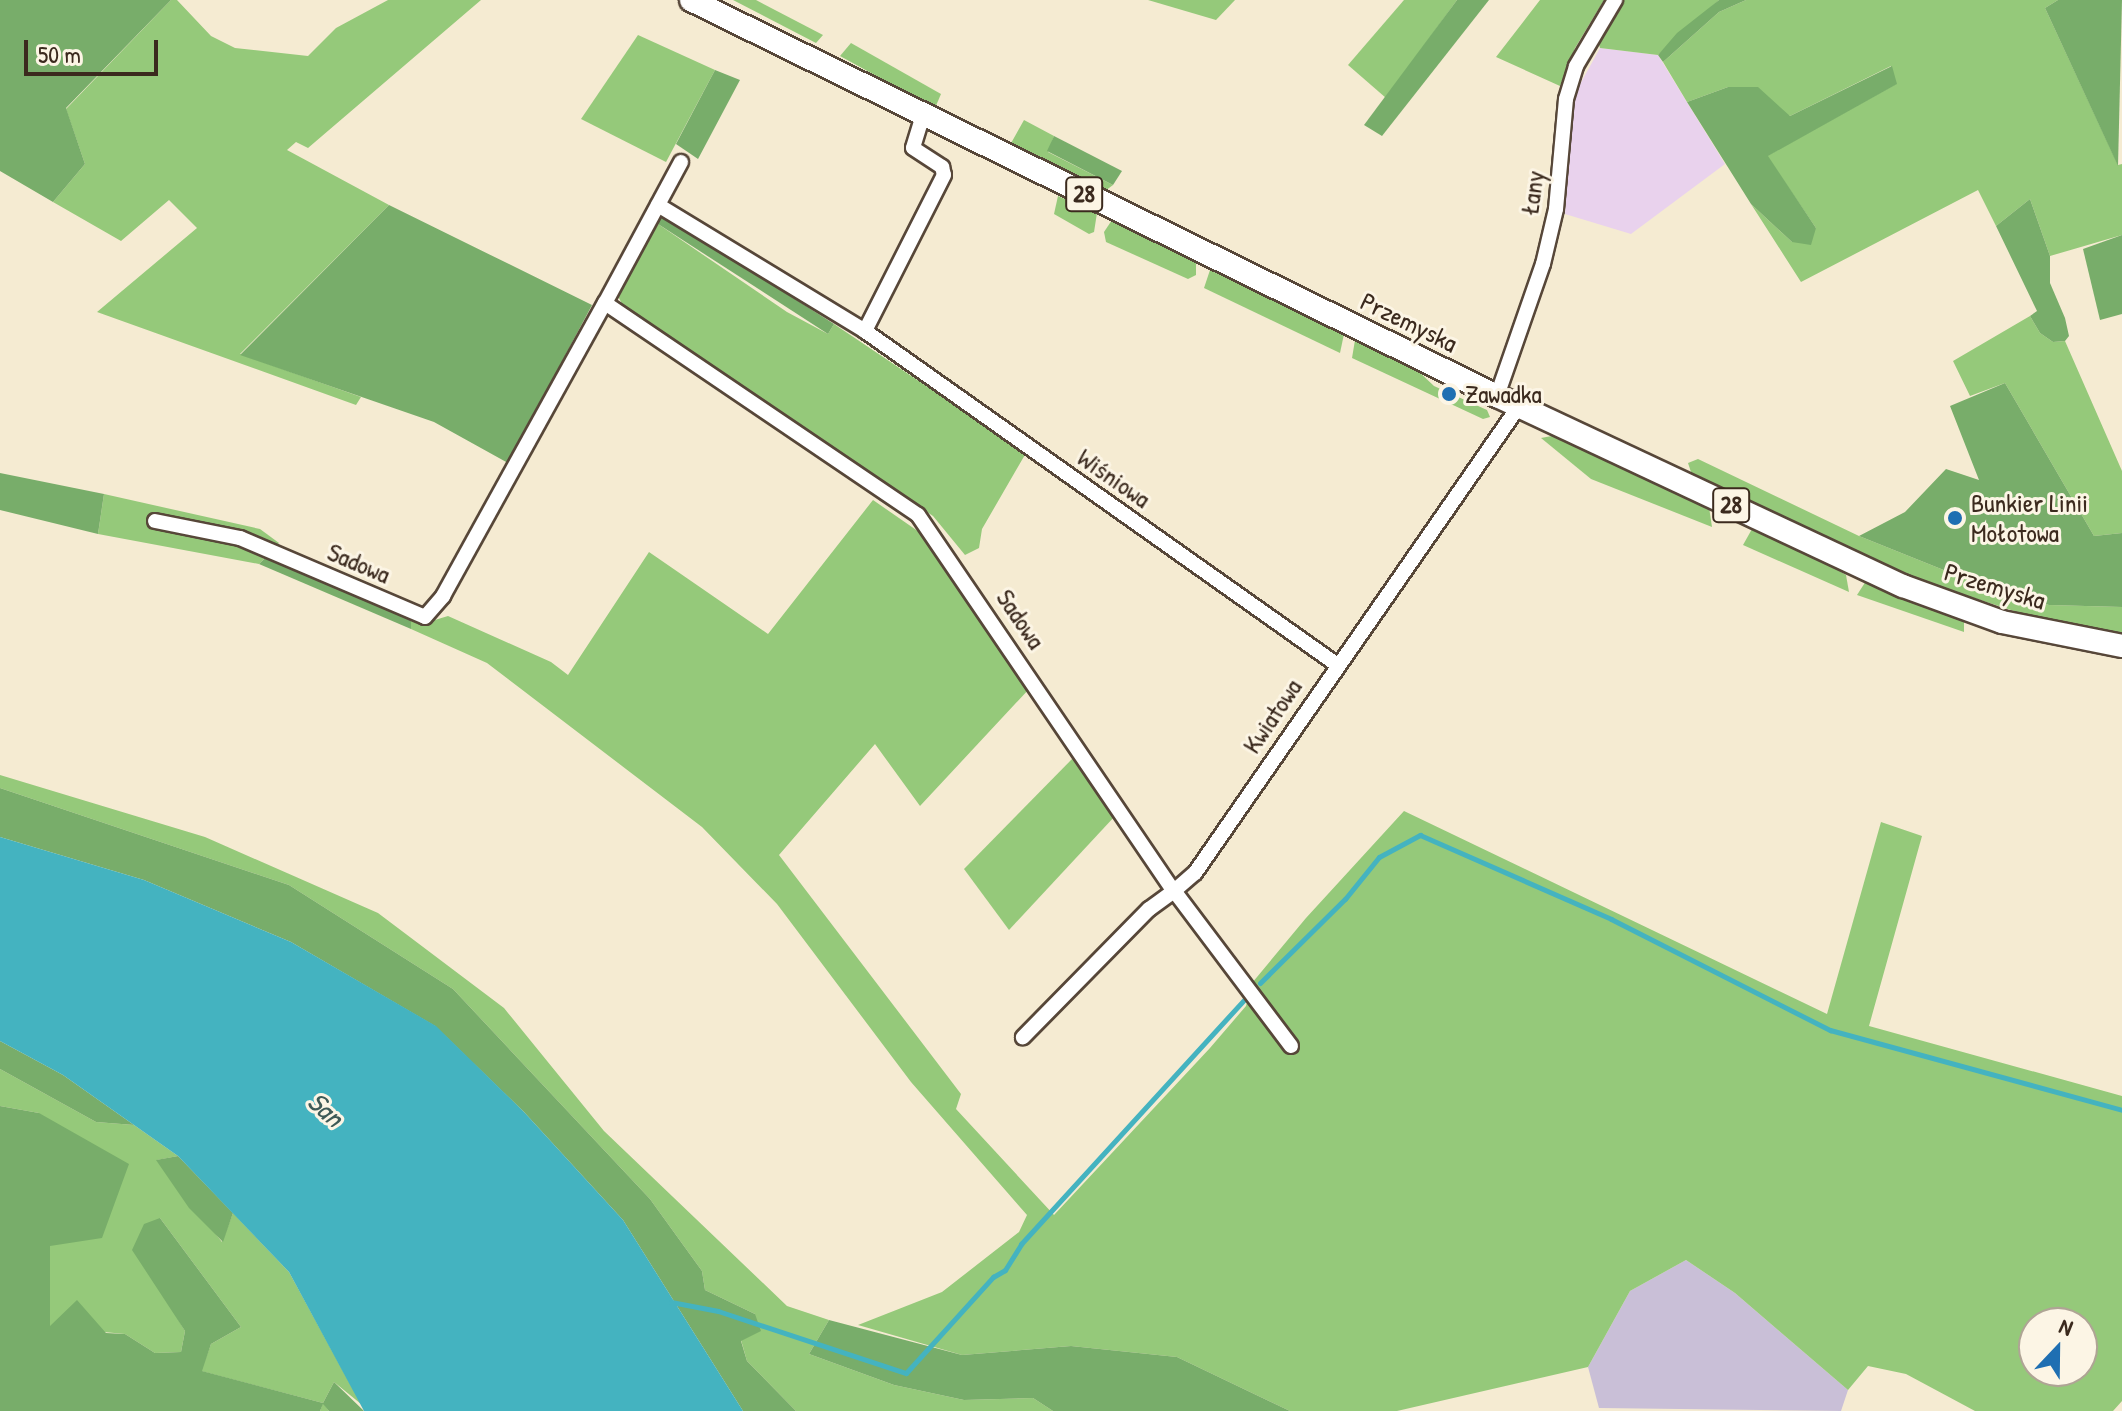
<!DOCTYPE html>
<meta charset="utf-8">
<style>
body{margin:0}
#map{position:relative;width:2122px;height:1411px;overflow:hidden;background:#f5ebd2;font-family:"Patrick Hand",sans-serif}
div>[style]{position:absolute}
.built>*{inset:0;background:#e9d2ed}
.industrial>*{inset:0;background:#c9bfd7}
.green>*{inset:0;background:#95c97a}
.forest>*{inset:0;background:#78ad6a}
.water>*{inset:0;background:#44b3c0}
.stream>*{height:5px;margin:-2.5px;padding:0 2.5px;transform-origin:2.5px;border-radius:2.5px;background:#44b3c0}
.roads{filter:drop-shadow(2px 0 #574739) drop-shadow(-2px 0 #574739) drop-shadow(0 2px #574739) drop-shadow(0 -2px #574739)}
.minor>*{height:14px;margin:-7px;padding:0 7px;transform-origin:7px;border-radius:7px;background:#fff}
.primary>*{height:22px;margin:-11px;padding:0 11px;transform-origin:11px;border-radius:11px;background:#fff}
.dots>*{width:22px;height:22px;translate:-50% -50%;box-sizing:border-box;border:4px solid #fcf5e5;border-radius:50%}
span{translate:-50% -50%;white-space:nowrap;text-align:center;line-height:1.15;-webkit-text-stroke:6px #fcf5e5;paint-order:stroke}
.shield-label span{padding:2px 6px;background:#fcf5e5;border:2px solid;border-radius:6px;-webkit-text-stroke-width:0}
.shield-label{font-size:24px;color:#3b2a1e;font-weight:700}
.street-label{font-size:26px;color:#3b2a1e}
.poi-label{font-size:26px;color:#3b2a1e}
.left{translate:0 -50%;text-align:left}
.water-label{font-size:28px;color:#3e5a57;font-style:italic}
.north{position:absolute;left:2018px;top:1307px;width:80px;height:80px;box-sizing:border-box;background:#fcf5e5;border:2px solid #afa495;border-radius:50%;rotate:22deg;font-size:22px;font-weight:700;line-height:32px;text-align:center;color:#3b2a1e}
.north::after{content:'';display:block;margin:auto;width:28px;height:36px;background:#1f6fb2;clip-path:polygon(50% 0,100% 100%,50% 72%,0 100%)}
.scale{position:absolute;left:24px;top:40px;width:134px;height:36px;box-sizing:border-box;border:4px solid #3b2a1e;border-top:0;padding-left:10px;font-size:24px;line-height:28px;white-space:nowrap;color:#3b2a1e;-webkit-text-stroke:6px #fcf5e5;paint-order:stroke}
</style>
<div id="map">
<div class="built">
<i style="clip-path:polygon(1600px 48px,1658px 55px,1725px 164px,1631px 234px,1565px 214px,1573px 97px)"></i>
</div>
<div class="industrial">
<i style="clip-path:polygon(1686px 1260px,1735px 1293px,1848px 1390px,1841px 1411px,1599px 1408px,1588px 1367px,1630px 1291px)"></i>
</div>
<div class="green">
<i style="clip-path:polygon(171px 0,177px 0,211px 36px,235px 48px,308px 56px,336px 28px,388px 0,481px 0,308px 148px,296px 142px,287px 150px,389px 205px,240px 354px,361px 397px,356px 405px,97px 312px,197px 228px,169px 200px,121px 241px,53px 202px,85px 164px,66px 109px)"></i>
<i style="clip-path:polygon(733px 0,756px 0,823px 35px,816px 43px)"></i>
<i style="clip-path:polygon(1148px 0,1235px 0,1216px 20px)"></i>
<i style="clip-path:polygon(1404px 0,1457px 0,1386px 98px,1348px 65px)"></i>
<i style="clip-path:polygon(1540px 0,1604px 0,1575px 48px,1560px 86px,1496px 57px)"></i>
<i style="clip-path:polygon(1621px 0,1719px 0,1658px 55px,1600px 48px,1598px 41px)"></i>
<i style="clip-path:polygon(1746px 0,2058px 0,2045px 8px,2118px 165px,2122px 164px,2122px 235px,2050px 256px,2030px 199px,1996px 226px,1978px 190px,1801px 282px,1751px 204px,1792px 242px,1816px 228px,1767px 156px,1896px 84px,1891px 66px,1790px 116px,1728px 87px,1687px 102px,1663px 62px,1719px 12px)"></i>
<i style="clip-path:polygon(638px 35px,715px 70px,666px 162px,581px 119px)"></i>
<i style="clip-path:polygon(851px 43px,941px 94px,935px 108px,840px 56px)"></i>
<i style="clip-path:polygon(1024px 120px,1054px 136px,1048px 152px,1113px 185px,1105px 191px,1010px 145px)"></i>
<i style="clip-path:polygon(1058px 196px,1097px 213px,1094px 232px,1089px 234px,1054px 214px)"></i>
<i style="clip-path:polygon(1112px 220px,1196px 261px,1196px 275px,1188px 279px,1106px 242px,1104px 232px)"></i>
<i style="clip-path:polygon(658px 224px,787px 312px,828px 334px,834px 324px,1026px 453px,982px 529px,979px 548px,965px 555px,933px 516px,622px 304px,617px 294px)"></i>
<i style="clip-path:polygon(1210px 270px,1344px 334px,1340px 353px,1204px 288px)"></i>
<i style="clip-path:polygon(2030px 316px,2040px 333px,2053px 342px,2065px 341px,2122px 471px,2122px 533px,2094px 536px,2005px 383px,1970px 396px,1953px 361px)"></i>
<i style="clip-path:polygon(1355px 340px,1416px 369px,1434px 386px,1487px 410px,1490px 417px,1483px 419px,1352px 358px)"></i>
<i style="clip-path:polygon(1557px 435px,1709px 507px,1712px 527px,1591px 479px,1541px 438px)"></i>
<i style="clip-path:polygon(1698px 459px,1859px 536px,1966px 579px,2049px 605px,2122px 607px,2122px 637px,2014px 611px,1916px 579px,1692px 475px,1688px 463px)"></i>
<i style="clip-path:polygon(104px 494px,260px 529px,279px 543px,259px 564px,98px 534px)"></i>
<i style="clip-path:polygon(evenodd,873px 500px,935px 543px,1030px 688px,920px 806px,875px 744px,779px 855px,961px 1094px,956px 1109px,1054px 1215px,1210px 1048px,1246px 1006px,1252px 983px,1306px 918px,1404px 811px,1827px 1014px,1881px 822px,1922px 836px,1869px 1026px,2122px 1096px,2122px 1401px,2113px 1411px,1975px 1411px,1906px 1374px,1868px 1366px,1848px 1390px,1735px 1293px,1686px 1260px,1630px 1291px,1588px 1367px,1397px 1411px,1290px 1411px,1177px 1357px,1071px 1346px,962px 1355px,858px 1325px,942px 1292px,1019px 1232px,1027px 1215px,911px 1082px,777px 904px,702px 827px,487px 663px,411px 629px,411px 620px,425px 623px,448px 616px,551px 662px,568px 675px,649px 552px,768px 634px,873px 500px,2034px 1323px,2082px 1323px,2082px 1371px,2034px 1371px,2034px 1323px)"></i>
<i style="clip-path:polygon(1752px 529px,1836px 569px,1846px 575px,1849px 592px,1743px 545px)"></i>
<i style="clip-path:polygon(1866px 581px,1964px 619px,1964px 632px,1857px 595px)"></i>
<i style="clip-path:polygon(1074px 757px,1115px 816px,1009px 930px,964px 869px)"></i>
<i style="clip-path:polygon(0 775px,205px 837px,378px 913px,504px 1008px,604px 1131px,787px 1306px,829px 1320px,809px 1354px,894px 1385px,964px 1400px,1033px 1398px,1053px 1411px,796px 1411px,747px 1361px,741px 1340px,755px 1314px,705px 1290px,702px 1271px,650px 1199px,453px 989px,289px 885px,0 788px)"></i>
<i style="clip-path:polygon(0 1069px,96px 1122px,134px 1125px,178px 1156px,157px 1160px,222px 1242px,233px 1213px,289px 1272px,361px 1404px,334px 1382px,323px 1403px,329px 1411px,320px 1411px,323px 1403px,201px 1371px,211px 1344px,241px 1327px,160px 1218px,167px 1301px,185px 1331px,181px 1352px,155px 1353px,125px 1334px,50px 1327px,50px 1245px,39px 1113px,0 1106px)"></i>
</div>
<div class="forest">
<i style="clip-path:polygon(0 0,171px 0,66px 108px,85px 164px,53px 202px,0 171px)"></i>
<i style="clip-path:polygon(1457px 0,1489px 0,1382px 136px,1364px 125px)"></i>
<i style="clip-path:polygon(1719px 0,1746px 0,1719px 12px,1663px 62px,1658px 55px,1677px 33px)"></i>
<i style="clip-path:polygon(2058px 0,2122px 0,2118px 166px,2045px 8px)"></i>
<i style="clip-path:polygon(1892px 66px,1897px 84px,1768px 156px,1816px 228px,1811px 245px,1792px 242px,1751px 204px,1687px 102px,1728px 87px,1758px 87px,1790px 116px)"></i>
<i style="clip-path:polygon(715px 70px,740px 80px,698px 159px,676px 144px)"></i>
<i style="clip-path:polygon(1054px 136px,1122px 171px,1113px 185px,1047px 151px)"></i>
<i style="clip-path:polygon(2030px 199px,2050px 256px,2050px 283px,2065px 318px,2069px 336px,2065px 341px,2053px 342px,2040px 333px,2030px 316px,2037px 311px,1996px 226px)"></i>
<i style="clip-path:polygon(389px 205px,592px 305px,508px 463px,434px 422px,240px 355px)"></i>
<i style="clip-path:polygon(662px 214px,834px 324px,828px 334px,658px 224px)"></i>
<i style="clip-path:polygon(2122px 235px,2122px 314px,2100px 320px,2083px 249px)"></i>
<i style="clip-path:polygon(2005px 383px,2094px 536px,2122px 533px,2122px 607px,2049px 605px,1966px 579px,1859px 536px,1905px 512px,1946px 469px,1979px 480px,1950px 406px)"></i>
<i style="clip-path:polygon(0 473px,104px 494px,98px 534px,0 510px)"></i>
<i style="clip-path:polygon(268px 555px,411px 620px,411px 629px,259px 564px)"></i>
<i style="clip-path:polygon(0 788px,289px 885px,453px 989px,650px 1199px,702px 1271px,705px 1290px,755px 1314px,761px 1331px,741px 1341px,747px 1361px,796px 1411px,743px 1411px,623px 1220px,524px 1112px,435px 1026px,291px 942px,144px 880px,0 837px)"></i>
<i style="clip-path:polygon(0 1041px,63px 1075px,134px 1125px,96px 1122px,0 1069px)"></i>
<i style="clip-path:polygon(0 1106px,39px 1113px,129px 1164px,102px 1238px,50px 1246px,50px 1326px,77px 1300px,106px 1333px,125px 1334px,155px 1353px,181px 1352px,185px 1331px,132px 1250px,144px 1224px,160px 1218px,241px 1327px,211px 1344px,202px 1371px,323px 1403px,334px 1382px,364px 1411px,329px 1411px,323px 1404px,320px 1411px,0 1411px)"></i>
<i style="clip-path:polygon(178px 1156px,233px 1213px,223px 1242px,189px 1208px,156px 1160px)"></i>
<i style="clip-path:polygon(829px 1320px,962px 1355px,1071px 1346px,1177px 1357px,1290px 1411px,1053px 1411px,1033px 1398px,964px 1400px,894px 1385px,809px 1354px)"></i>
</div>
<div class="water">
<i style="clip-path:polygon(0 837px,144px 880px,291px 942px,436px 1026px,524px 1112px,623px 1220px,743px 1411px,364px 1411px,289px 1272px,178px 1156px,63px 1075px,0 1041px)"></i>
</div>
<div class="stream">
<i style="left:1260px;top:983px;width:120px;rotate:-44.7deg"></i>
<i style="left:1345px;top:899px;width:54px;rotate:-51deg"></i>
<i style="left:1379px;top:857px;width:47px;rotate:-28.2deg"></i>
<i style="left:1420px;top:835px;width:209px;rotate:23.7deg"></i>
<i style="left:1611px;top:919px;width:246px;rotate:26.9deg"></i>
<i style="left:1830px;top:1030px;width:303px;rotate:15.3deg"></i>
<i style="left:671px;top:1302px;width:48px;rotate:10.8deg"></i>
<i style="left:718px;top:1311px;width:198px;rotate:18.3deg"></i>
<i style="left:906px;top:1373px;width:130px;rotate:-47.8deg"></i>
<i style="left:993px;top:1277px;width:14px;rotate:-30deg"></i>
<i style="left:1005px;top:1270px;width:31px;rotate:-58deg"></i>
<i style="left:1021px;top:1244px;width:331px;rotate:-47.6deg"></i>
</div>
<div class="roads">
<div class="minor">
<i style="left:923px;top:115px;width:34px;rotate:107deg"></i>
<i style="left:913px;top:148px;width:35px;rotate:33deg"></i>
<i style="left:942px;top:167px;width:8px;rotate:76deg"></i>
<i style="left:944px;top:175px;width:175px;rotate:116.9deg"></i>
<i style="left:865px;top:331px;width:577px;rotate:35.26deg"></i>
<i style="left:681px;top:162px;width:160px;rotate:118.3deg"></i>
<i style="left:605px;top:303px;width:378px;rotate:34.1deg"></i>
<i style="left:918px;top:515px;width:455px;rotate:55.8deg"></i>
<i style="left:1174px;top:891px;width:31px;rotate:144deg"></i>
<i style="left:1149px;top:909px;width:180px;rotate:134.5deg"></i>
<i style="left:658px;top:205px;width:242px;rotate:31.3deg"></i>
<i style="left:1497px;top:396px;width:140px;rotate:-70.8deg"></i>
<i style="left:1543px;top:264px;width:57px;rotate:-76.7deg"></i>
<i style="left:1556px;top:209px;width:110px;rotate:-84.8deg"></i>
<i style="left:1566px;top:99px;width:34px;rotate:-73deg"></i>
<i style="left:1576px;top:66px;width:77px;rotate:-59.4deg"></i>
<i style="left:155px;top:521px;width:87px;rotate:11.3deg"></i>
<i style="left:240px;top:538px;width:201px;rotate:23.1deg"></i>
<i style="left:425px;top:617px;width:28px;rotate:-49deg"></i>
<i style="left:443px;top:596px;width:335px;rotate:-61.1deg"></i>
<i style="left:1291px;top:1046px;width:194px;rotate:-127deg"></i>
<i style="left:1174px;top:891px;width:28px;rotate:-41deg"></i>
<i style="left:1195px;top:873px;width:568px;rotate:-55.25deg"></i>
</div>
<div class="primary">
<i style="left:691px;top:0;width:898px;rotate:26.17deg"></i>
<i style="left:1497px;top:396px;width:448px;rotate:25.1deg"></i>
<i style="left:1903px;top:586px;width:105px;rotate:20deg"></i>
<i style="left:2002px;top:622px;width:122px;rotate:11.3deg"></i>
</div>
</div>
<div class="dots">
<i style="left:1449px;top:394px;background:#1f6fb2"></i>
<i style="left:1955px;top:518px;background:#1f6fb2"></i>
</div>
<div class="shield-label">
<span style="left:1084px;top:194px">28</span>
<span style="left:1731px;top:505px">28</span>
</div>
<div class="street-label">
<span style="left:1532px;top:193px;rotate:-82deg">Łany</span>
<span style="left:1409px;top:322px;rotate:26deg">Przemyska</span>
<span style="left:1114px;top:478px;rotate:35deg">Wiśniowa</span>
<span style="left:359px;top:563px;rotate:23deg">Sadowa</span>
<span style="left:1995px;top:586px;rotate:17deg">Przemyska</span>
<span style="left:1021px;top:619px;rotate:56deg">Sadowa</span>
<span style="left:1272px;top:716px;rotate:-56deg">Kwiatowa</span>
</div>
<div class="poi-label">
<span class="left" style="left:1465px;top:394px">Zawadka</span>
<span class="left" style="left:1971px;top:518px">Bunkier Linii<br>Mołotowa</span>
</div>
<div class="water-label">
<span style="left:326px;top:1109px;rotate:42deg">San</span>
</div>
<div class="north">N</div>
<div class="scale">50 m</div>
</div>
